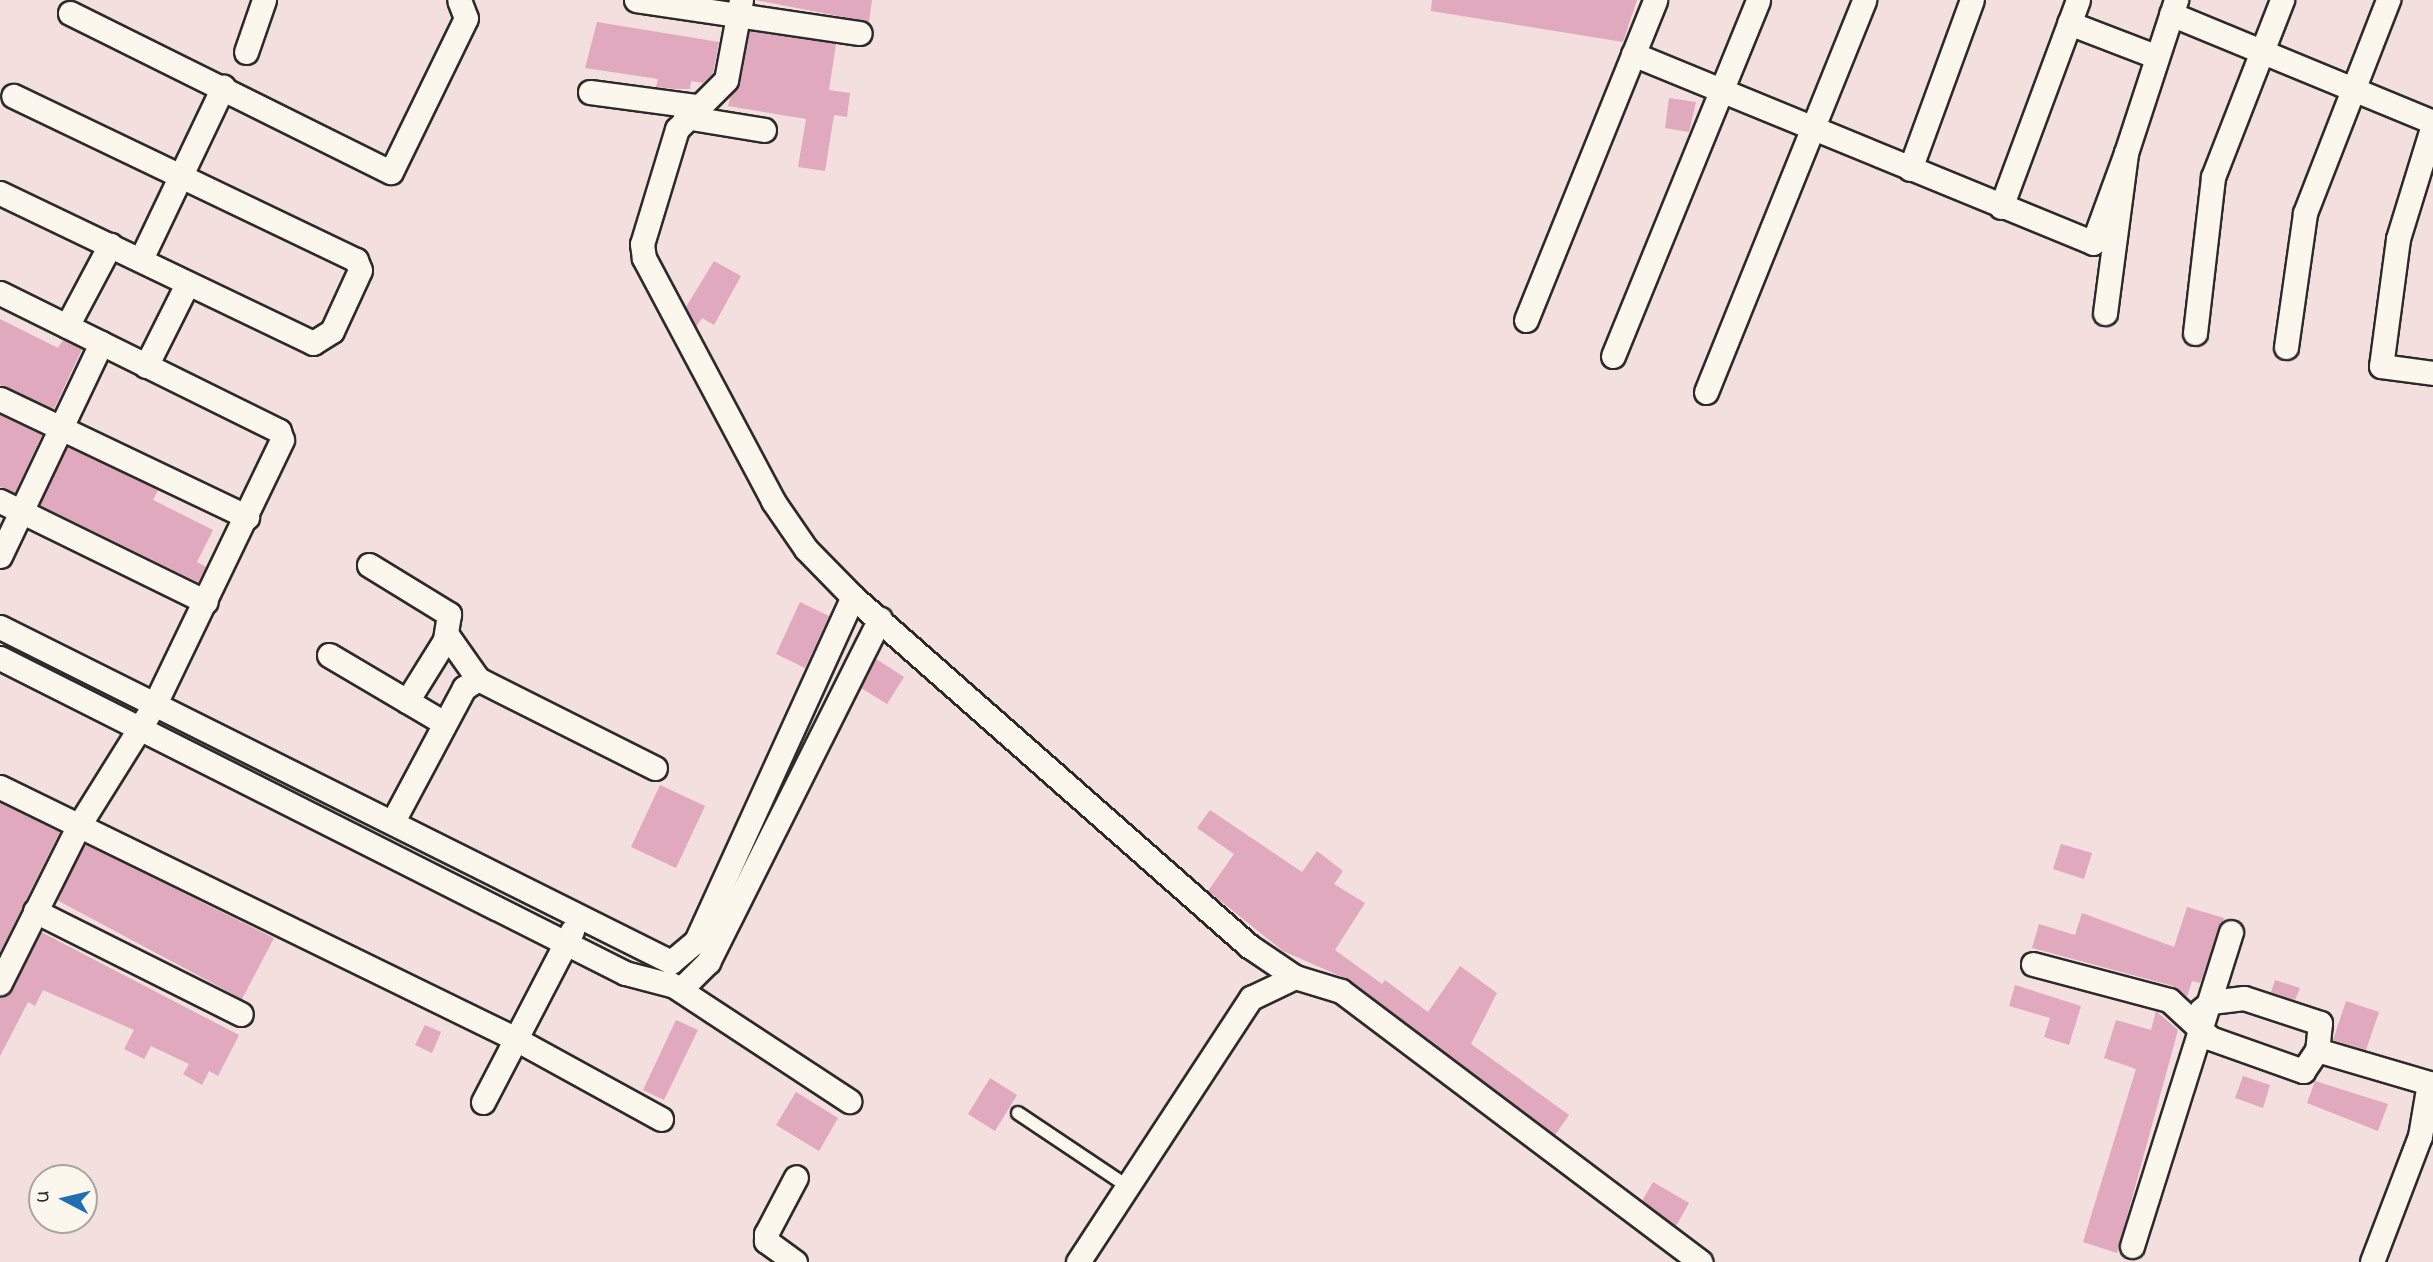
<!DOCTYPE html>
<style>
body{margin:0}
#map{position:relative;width:2433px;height:1262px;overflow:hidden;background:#f3e0de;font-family:"Indie Flower",sans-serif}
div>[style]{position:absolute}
.building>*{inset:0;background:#e1a9bd}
.roads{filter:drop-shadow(2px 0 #2b2b2b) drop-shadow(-2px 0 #2b2b2b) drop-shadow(0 2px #2b2b2b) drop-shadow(0 -2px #2b2b2b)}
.lane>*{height:12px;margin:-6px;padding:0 6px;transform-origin:6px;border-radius:6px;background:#fbf7ec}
.street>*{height:23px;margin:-11.5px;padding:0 11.5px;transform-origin:11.5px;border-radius:11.5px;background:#fbf7ec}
span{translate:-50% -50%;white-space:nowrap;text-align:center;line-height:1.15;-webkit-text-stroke:5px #fbf7ec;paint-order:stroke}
.north{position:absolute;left:28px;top:1164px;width:70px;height:70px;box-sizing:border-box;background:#fbf7ec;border:2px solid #a8a59f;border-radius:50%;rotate:277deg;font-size:19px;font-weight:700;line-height:28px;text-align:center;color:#2b2b2b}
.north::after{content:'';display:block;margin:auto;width:24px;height:32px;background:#1f6fb2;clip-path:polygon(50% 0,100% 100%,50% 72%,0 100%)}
</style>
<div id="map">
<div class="building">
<i style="clip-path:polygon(755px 0,872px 0,869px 22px)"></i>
<i style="clip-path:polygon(1432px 0,1637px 0,1623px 42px,1431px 11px)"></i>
<i style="clip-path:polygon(597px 22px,719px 42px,713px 73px,703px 83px,691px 81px,690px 89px,676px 89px,656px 87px,658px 79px,585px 68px)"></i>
<i style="clip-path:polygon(749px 31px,836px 44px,829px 90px,850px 93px,847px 117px,834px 115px,825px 171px,798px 167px,806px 119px,728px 106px)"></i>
<i style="clip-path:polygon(1669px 98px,1696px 102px,1689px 132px,1665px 128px)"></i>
<i style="clip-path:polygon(714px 261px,741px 276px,714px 325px,702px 318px,696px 327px,686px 307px)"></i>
<i style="clip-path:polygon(0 319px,58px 348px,63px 340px,82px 349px,54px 409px,0 385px)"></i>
<i style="clip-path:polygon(0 415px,42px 435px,15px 493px,0 487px)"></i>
<i style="clip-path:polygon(67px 447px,158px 490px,153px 500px,213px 530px,197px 562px,206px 567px,198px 582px,40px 505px)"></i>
<i style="clip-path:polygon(800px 602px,829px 616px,805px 668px,776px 654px)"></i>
<i style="clip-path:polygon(876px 659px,904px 677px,887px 704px,861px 688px)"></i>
<i style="clip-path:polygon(660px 785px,705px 806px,676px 868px,631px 847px)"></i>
<i style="clip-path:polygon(0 803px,60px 832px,0 952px)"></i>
<i style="clip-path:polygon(1210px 810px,1302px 872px,1317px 851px,1343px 871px,1334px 884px,1365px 903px,1335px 950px,1382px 984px,1385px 980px,1428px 1012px,1460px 966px,1497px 993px,1471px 1044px,1569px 1115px,1555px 1135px,1349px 980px,1283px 951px,1208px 891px,1234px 854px,1197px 828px)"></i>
<i style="clip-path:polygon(85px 844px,274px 938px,242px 999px,57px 900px)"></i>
<i style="clip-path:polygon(2061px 844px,2092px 853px,2084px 879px,2053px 869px)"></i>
<i style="clip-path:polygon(2187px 907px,2224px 918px,2200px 983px,2192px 981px,2187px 997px,2173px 986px,2032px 948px,2039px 924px,2075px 935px,2082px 913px,2174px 947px)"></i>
<i style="clip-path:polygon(41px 932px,239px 1035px,218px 1076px,209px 1071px,202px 1085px,183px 1074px,189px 1064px,151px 1046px,144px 1059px,124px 1049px,134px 1030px,43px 990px,35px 1006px,28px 1002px,0 1056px,0 997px,13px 989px)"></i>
<i style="clip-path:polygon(2275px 980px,2300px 988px,2295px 1000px,2271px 992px)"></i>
<i style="clip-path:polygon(2015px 985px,2081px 1006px,2069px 1045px,2044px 1037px,2050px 1018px,2009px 1006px)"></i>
<i style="clip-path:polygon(2346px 1001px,2379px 1012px,2366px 1050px,2333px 1040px)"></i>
<i style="clip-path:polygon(2156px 1011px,2178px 1030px,2117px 1253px,2083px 1242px,2136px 1069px,2104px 1058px,2116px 1020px,2151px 1030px)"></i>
<i style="clip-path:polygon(676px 1020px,698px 1030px,664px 1100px,643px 1090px)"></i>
<i style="clip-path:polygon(425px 1025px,441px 1032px,432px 1053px,415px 1045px)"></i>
<i style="clip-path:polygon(2243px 1076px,2270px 1085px,2263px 1108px,2235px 1098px)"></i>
<i style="clip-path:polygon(990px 1078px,1017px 1095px,995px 1131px,968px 1114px)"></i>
<i style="clip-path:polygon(2315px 1081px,2388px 1104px,2378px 1131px,2307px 1103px)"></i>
<i style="clip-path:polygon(796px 1092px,838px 1118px,819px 1151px,776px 1125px)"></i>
<i style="clip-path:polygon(1653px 1182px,1689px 1203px,1676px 1226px,1642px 1201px)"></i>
</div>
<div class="roads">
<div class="lane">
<i style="left:1018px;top:1113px;width:135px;rotate:33.8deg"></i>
</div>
<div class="street">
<i style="left:636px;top:0;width:226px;rotate:8.4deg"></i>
<i style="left:741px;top:0;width:81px;rotate:100.6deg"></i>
<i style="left:726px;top:80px;width:69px;rotate:135deg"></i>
<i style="left:677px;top:129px;width:120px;rotate:106.9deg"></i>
<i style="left:642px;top:244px;width:14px;rotate:82deg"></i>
<i style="left:644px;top:258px;width:275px;rotate:62deg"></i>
<i style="left:773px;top:501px;width:58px;rotate:55.5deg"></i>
<i style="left:806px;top:549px;width:67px;rotate:45.6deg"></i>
<i style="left:853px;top:597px;width:528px;rotate:41.39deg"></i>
<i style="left:1249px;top:946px;width:55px;rotate:34deg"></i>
<i style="left:70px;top:13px;width:358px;rotate:26.4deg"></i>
<i style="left:391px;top:172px;width:171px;rotate:-64deg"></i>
<i style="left:466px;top:18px;width:19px;rotate:-111deg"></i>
<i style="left:2171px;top:14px;width:283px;rotate:22.4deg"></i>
<i style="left:2069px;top:23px;width:92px;rotate:21deg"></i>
<i style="left:246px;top:52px;width:55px;rotate:-70.9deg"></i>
<i style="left:1633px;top:54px;width:497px;rotate:22.3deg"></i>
<i style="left:2093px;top:243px;width:96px;rotate:-69.9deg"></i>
<i style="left:590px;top:92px;width:106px;rotate:7.6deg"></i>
<i style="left:685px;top:117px;width:80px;rotate:9.3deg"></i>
<i style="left:2433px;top:125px;width:119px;rotate:107.1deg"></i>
<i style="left:2398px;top:239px;width:128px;rotate:97.6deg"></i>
<i style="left:2381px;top:366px;width:52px;rotate:7.7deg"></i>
<i style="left:1910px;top:169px;width:180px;rotate:-69.9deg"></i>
<i style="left:0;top:193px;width:347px;rotate:25.6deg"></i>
<i style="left:313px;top:343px;width:22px;rotate:-32deg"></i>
<i style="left:332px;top:331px;width:67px;rotate:-65.3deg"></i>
<i style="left:360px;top:270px;width:11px;rotate:-112deg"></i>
<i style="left:356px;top:260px;width:380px;rotate:-154.4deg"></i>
<i style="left:2001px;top:207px;width:221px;rotate:-69.6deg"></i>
<i style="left:141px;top:259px;width:191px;rotate:-64.5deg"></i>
<i style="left:0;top:293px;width:311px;rotate:26.3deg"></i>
<i style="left:279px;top:431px;width:9px;rotate:72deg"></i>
<i style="left:282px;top:440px;width:291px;rotate:115.7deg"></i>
<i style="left:156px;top:702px;width:145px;rotate:122deg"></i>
<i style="left:79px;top:825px;width:177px;rotate:116.6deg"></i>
<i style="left:2105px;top:313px;width:161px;rotate:-82.5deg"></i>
<i style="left:2126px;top:153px;width:161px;rotate:-71.9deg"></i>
<i style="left:1526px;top:320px;width:345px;rotate:-68deg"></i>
<i style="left:67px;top:326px;width:92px;rotate:-62deg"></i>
<i style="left:2195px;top:333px;width:157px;rotate:-83.4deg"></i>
<i style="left:2213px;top:177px;width:190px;rotate:-68.7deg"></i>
<i style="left:2286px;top:347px;width:135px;rotate:-81.9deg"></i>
<i style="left:2305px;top:213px;width:229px;rotate:-68.7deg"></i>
<i style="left:1613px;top:356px;width:384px;rotate:-67.8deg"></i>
<i style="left:146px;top:366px;width:92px;rotate:-63.4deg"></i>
<i style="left:1706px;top:392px;width:423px;rotate:-68deg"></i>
<i style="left:0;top:399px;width:274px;rotate:25.5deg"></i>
<i style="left:0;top:501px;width:229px;rotate:26.1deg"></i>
<i style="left:0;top:556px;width:236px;rotate:-64.6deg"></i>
<i style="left:369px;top:565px;width:94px;rotate:31.5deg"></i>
<i style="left:449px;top:614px;width:26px;rotate:99deg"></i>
<i style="left:445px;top:640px;width:72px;rotate:121.9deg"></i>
<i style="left:0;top:627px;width:750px;rotate:26.53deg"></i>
<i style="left:671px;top:962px;width:33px;rotate:-40deg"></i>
<i style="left:696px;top:941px;width:378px;rotate:-65.5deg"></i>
<i style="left:447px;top:635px;width:54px;rotate:54.8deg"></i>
<i style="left:329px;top:655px;width:134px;rotate:30.6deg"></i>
<i style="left:0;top:658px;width:700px;rotate:26.75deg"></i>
<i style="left:625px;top:973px;width:59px;rotate:14.7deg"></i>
<i style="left:682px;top:988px;width:37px;rotate:-45deg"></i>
<i style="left:708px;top:962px;width:384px;rotate:-63.4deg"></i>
<i style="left:0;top:787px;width:570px;rotate:26.03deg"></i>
<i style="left:512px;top:1037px;width:170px;rotate:28.8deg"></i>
<i style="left:393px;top:821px;width:151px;rotate:-61.9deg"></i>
<i style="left:464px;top:688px;width:17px;rotate:-33deg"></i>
<i style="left:478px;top:679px;width:198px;rotate:26.7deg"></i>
<i style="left:35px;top:911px;width:230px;rotate:26.6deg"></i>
<i style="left:2033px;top:964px;width:141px;rotate:14.8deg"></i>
<i style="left:2169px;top:1000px;width:56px;rotate:42.8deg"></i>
<i style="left:2210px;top:1038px;width:99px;rotate:19.5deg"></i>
<i style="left:2303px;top:1071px;width:25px;rotate:-56deg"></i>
<i style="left:2317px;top:1050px;width:117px;rotate:16.4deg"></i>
<i style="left:2429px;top:1083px;width:54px;rotate:99.6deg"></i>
<i style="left:2420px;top:1136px;width:135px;rotate:110.9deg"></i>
<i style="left:668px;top:982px;width:217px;rotate:33.3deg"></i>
<i style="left:2201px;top:1010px;width:13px;rotate:-39deg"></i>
<i style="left:2211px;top:1002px;width:33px;rotate:-7deg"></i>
<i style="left:2244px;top:998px;width:80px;rotate:18.2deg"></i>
<i style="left:2320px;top:1023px;width:27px;rotate:96deg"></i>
<i style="left:483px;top:1102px;width:193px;rotate:-62.5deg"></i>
<i style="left:2132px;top:1246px;width:329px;rotate:-72.5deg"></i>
<i style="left:795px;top:1262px;width:36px;rotate:-144deg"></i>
<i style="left:766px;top:1241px;width:7px;rotate:-90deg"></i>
<i style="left:766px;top:1234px;width:64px;rotate:-62.2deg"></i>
<i style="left:1078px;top:1262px;width:316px;rotate:-56.8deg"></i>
<i style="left:1251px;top:998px;width:49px;rotate:-25.5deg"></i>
<i style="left:1295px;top:977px;width:48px;rotate:16.9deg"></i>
<i style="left:1341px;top:991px;width:450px;rotate:37deg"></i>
</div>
</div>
<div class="north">U</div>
</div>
